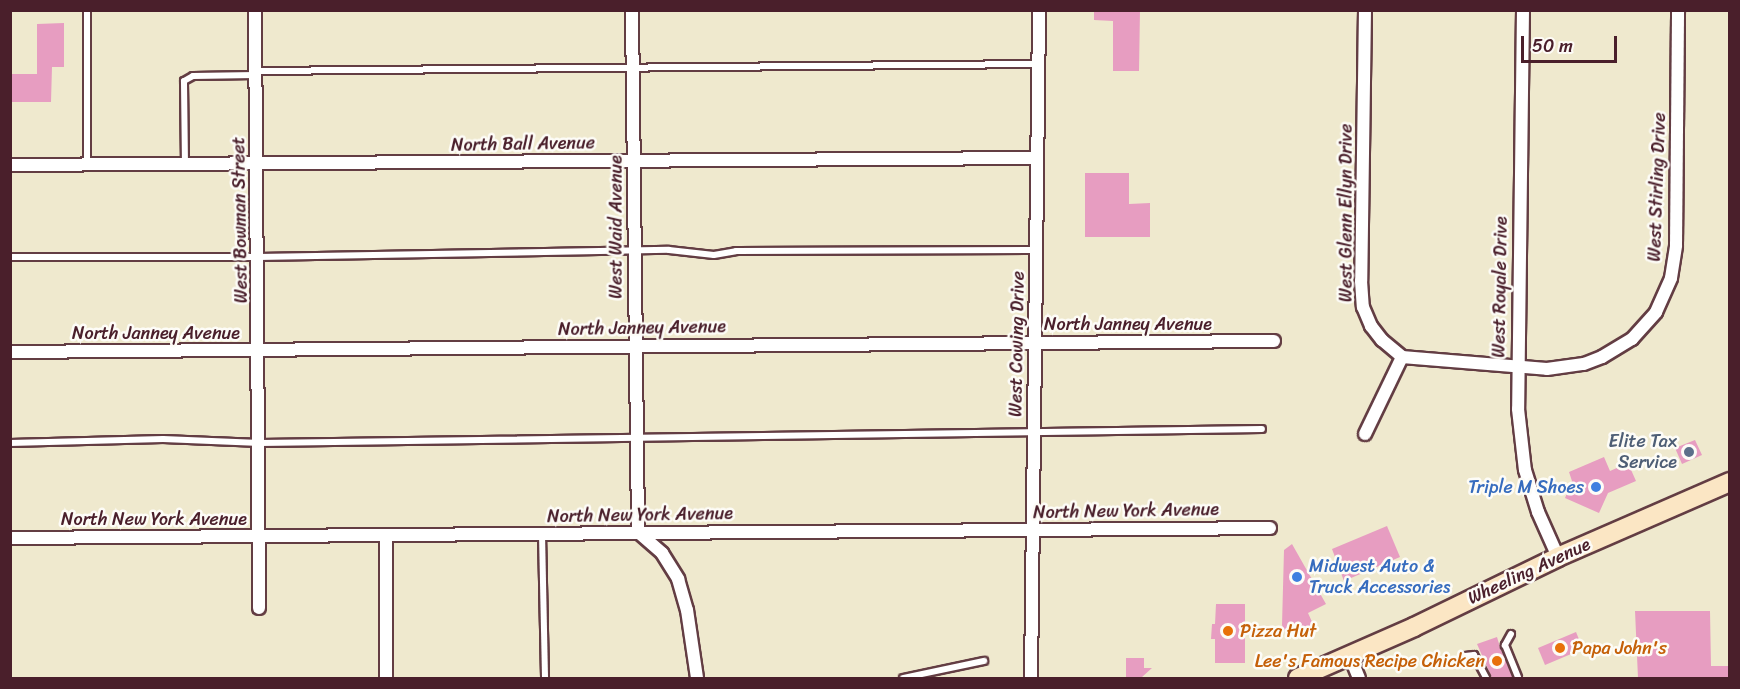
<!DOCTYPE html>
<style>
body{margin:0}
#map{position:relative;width:1740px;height:689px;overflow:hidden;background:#efe9ce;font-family:Sriracha,sans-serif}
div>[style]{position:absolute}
.building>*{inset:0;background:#e79dc1}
.roads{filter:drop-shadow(2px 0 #633d43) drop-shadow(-2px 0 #633d43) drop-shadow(0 2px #633d43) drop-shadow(0 -2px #633d43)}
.service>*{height:6px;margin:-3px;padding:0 3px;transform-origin:3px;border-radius:3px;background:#fff}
.minor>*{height:12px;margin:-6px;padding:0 6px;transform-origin:6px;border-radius:6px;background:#fff}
.secondary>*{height:18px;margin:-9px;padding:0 9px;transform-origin:9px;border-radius:9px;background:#fbe6c4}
.dots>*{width:16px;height:16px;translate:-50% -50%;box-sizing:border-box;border:3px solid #fdfcf7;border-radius:50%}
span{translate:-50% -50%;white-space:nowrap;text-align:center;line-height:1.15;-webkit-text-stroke:5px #fdfcf7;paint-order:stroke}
.street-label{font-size:18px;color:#4a1f2b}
.service-label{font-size:18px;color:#4e5e75}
.right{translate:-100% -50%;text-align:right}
.shop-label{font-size:18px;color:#366cbe}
.left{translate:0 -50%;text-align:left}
.food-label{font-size:18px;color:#c56008}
.frame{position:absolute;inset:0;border:12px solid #4a1f2b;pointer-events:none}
.scale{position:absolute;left:1521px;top:36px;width:96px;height:27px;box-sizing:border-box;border:3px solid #4a1f2b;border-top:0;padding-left:8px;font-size:18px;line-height:21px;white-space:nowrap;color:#4a1f2b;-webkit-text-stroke:4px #fdfcf7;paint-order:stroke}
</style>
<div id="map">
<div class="building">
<i style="clip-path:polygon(1094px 10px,1140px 10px,1139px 71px,1113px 71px,1113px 21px,1094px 20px)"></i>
<i style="clip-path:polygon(64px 23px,64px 67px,52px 67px,51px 102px,10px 102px,10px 74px,37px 74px,37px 24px)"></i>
<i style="clip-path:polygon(1085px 173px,1129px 173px,1129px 204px,1150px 203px,1150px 237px,1085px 237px)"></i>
<i style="clip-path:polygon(1695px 440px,1702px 455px,1682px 464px,1675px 448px)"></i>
<i style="clip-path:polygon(1604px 457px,1610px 471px,1628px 463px,1636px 481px,1608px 493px,1599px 513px,1565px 498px,1572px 481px,1569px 472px)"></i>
<i style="clip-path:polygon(1387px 526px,1400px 557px,1344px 581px,1332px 549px)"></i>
<i style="clip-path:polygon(1292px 544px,1326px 604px,1308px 613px,1313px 624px,1288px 639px,1282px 625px,1284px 550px)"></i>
<i style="clip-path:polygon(1216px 604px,1245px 604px,1245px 663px,1215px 663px,1215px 639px,1211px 639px,1212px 624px,1215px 624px)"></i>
<i style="clip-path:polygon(1635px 611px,1710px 611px,1711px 666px,1729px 666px,1729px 678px,1638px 678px)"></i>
<i style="clip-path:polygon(1576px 632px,1583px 649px,1545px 665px,1538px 648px)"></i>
<i style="clip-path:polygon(1497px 637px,1500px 647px,1513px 678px,1492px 678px,1477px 644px)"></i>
<i style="clip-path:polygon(1126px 658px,1144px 658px,1144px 668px,1152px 668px,1142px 677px,1126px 677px)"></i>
</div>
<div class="roads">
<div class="service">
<i style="left:256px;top:71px;width:782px;rotate:-0.51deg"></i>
<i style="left:87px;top:164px;width:154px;rotate:-90deg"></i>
<i style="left:185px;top:165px;width:84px;rotate:-90.7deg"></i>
<i style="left:184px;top:81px;width:10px;rotate:-29deg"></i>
<i style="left:193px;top:76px;width:62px;rotate:-0.9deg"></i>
<i style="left:10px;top:257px;width:248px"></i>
<i style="left:258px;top:257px;width:411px;rotate:-1deg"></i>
<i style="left:669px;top:250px;width:45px;rotate:6.3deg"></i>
<i style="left:714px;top:255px;width:22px;rotate:-10deg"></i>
<i style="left:736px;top:251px;width:300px;rotate:-0.2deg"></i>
<i style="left:10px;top:443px;width:153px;rotate:-1.5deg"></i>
<i style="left:163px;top:439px;width:97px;rotate:2.4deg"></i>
<i style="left:260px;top:443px;width:1002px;rotate:-0.8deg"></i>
<i style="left:542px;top:534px;width:144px;rotate:88.8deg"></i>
<i style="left:1511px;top:634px;width:13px;rotate:119deg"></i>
<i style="left:1505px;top:645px;width:35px;rotate:68deg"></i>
<i style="left:1465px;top:656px;width:9px;rotate:-6deg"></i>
<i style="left:1474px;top:655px;width:26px;rotate:62deg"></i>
<i style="left:903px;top:678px;width:83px;rotate:-11.9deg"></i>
</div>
<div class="minor">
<i style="left:255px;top:10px;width:598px;rotate:89.62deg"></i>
<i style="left:632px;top:10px;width:522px;rotate:89.34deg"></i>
<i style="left:638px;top:532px;width:32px;rotate:41deg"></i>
<i style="left:662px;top:553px;width:31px;rotate:58deg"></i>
<i style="left:678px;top:579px;width:32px;rotate:74deg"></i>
<i style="left:687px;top:610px;width:69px;rotate:81.6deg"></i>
<i style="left:1365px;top:10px;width:271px;rotate:90.8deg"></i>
<i style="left:1361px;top:281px;width:26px;rotate:86deg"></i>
<i style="left:1363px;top:307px;width:21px;rotate:67deg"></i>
<i style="left:1371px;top:326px;width:18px;rotate:52deg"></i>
<i style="left:1382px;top:340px;width:26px;rotate:40deg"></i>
<i style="left:1402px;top:357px;width:145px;rotate:4.7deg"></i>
<i style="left:1547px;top:369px;width:37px;rotate:-8deg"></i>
<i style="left:1584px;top:364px;width:19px;rotate:-21deg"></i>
<i style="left:1602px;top:357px;width:35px;rotate:-31deg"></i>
<i style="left:1632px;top:339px;width:36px;rotate:-48deg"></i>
<i style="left:1656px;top:312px;width:37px;rotate:-66deg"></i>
<i style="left:1671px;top:278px;width:33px;rotate:-81deg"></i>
<i style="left:1676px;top:245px;width:235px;rotate:-89.5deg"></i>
<i style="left:1523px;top:10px;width:399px;rotate:90.7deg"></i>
<i style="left:1518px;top:409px;width:61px;rotate:83.5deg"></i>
<i style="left:1525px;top:470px;width:44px;rotate:72.8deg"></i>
<i style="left:1538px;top:512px;width:49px;rotate:66deg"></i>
<i style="left:10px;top:165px;width:1027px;rotate:-0.39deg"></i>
<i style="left:10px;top:352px;width:1264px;rotate:-0.5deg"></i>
<i style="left:1365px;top:434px;width:85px;rotate:-64.3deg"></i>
<i style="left:10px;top:538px;width:1260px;rotate:-0.45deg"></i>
<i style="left:1350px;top:656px;width:24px;rotate:68deg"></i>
<i style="left:386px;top:678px;width:142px;rotate:-90deg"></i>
<i style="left:1031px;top:678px;width:668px;rotate:-89.31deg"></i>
</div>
<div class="secondary">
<i style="left:1298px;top:678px;width:127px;rotate:-23.7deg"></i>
<i style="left:1414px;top:627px;width:160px;rotate:-25.9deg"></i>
<i style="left:1558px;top:557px;width:188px;rotate:-23.6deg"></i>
</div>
</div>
<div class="dots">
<i style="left:1689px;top:452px;background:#5c6f8a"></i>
<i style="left:1596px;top:487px;background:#3f7fe0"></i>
<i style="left:1297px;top:577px;background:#3f7fe0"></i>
<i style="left:1228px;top:631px;background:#e8710a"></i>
<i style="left:1560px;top:648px;background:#e8710a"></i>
<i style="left:1497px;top:661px;background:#e8710a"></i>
</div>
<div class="street-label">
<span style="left:523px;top:144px;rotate:-1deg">North Ball Avenue</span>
<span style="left:1657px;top:187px;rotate:-88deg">West Stirling Drive</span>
<span style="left:1346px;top:213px;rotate:-90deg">West Glenn Ellyn Drive</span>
<span style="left:240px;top:220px;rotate:-91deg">West Bowman Street</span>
<span style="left:616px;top:227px;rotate:-90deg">West Waid Avenue</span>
<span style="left:1500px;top:287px;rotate:-89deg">West Royale Drive</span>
<span style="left:1128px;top:324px">North Janney Avenue</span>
<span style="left:642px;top:328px;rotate:-1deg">North Janney Avenue</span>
<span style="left:156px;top:333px">North Janney Avenue</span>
<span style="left:1017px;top:344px;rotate:-89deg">West Cowing Drive</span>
<span style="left:1126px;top:511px;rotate:-1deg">North New York Avenue</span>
<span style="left:640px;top:515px;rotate:-1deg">North New York Avenue</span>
<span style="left:154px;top:519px">North New York Avenue</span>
<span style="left:1529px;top:571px;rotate:-25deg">Wheeling Avenue</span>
</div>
<div class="service-label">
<span class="right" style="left:1677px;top:452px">Elite Tax<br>Service</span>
</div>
<div class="shop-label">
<span class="right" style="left:1584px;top:487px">Triple M Shoes</span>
<span class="left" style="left:1309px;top:577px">Midwest Auto &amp;<br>Truck Accessories</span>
</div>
<div class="food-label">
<span class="left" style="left:1240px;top:631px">Pizza Hut</span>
<span class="left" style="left:1572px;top:648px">Papa John's</span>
<span class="right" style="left:1485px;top:661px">Lee's Famous Recipe Chicken</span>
</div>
<div class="frame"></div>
<div class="scale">50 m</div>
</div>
